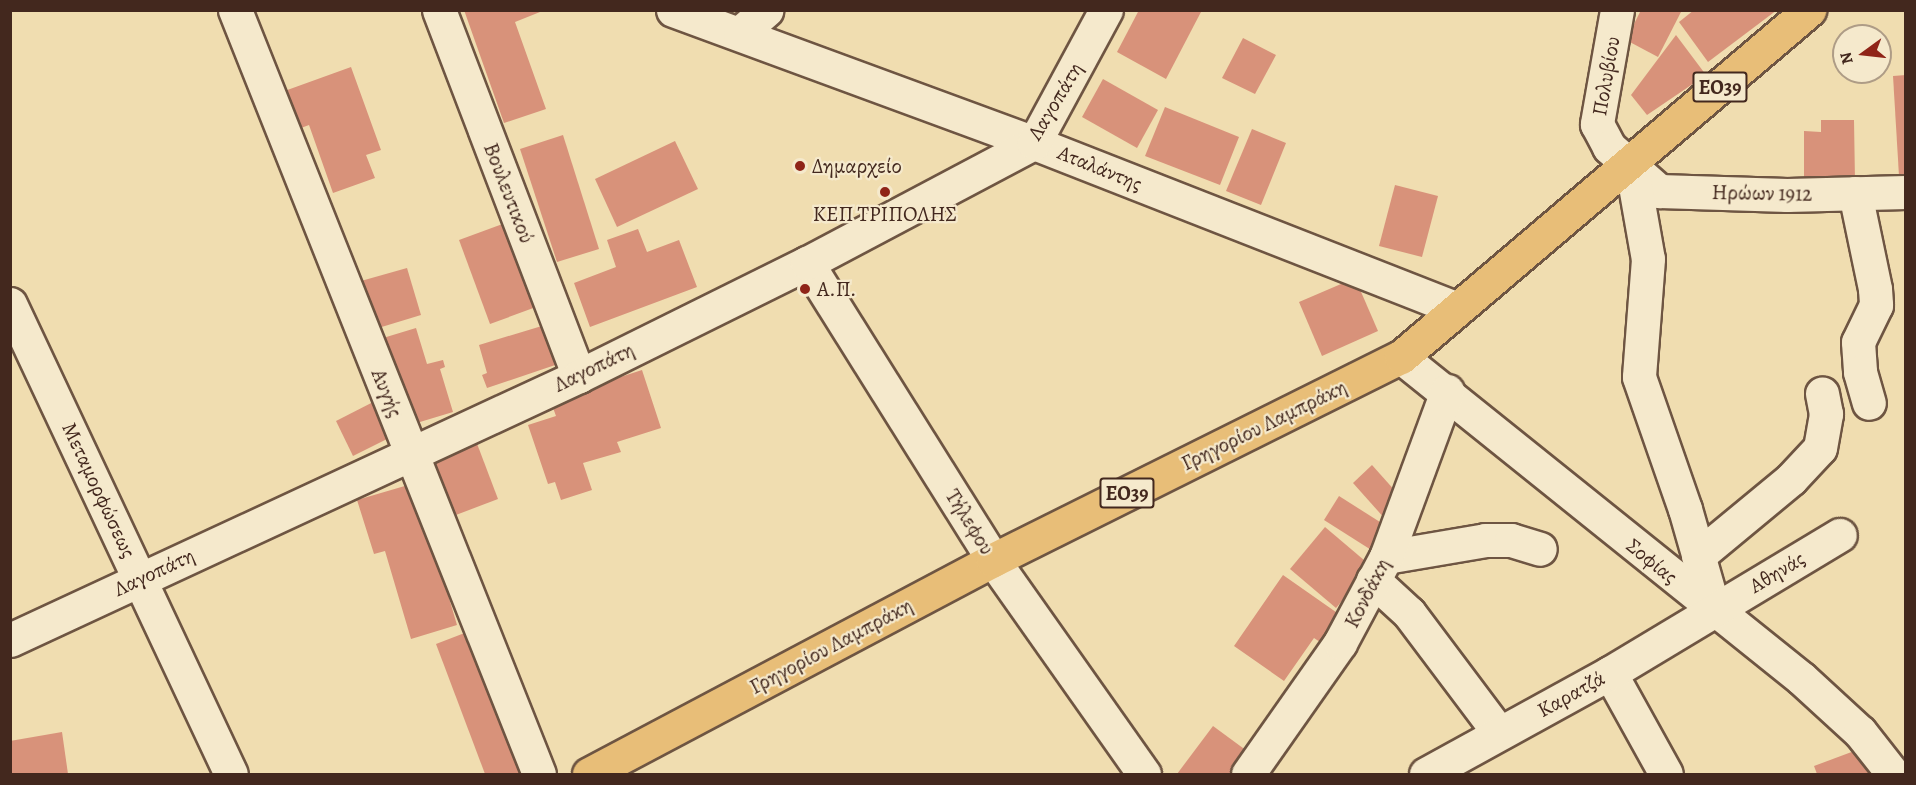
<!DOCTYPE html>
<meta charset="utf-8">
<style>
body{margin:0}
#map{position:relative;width:1916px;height:785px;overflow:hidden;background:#f0ddb0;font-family:Alegreya,serif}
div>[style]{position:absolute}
.building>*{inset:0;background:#d8927a}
.roads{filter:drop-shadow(2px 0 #6e5542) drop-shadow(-2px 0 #6e5542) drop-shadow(0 2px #6e5542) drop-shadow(0 -2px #6e5542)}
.minor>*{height:33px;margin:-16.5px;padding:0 16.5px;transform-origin:16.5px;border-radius:16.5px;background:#f5e9cc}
.primary>*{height:33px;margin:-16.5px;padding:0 16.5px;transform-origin:16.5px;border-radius:16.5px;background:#e8be78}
.dots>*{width:16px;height:16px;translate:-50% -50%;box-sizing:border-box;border:3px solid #f5e9cc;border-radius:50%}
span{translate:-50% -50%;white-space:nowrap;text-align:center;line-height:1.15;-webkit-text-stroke:4.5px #f5e9cc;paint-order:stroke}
.shield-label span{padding:2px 4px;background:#f5e9cc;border:2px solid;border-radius:4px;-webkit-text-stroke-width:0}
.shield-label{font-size:20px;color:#43281e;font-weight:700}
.street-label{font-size:21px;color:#43281e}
.poi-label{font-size:21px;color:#43281e}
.left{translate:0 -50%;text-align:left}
.frame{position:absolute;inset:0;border:12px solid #43281e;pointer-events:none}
.north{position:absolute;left:1832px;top:24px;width:60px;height:60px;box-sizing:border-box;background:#f5e9cc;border:2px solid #ae9c86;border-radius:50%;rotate:255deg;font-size:16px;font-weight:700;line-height:24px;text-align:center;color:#43281e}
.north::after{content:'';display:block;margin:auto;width:21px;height:27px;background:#8f2418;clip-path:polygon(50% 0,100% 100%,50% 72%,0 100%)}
</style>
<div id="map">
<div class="building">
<i style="clip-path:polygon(464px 10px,545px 10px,515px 22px,546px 109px,504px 123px)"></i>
<i style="clip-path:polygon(1139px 10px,1202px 10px,1166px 79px,1117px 52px)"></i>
<i style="clip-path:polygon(1641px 10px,1682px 10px,1658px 57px,1626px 40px)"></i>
<i style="clip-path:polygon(1694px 10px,1777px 10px,1708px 62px,1679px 22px)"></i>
<i style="clip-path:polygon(1676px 35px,1706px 75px,1647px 115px,1631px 95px)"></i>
<i style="clip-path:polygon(1243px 38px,1276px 55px,1255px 94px,1222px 78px)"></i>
<i style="clip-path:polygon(351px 67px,381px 150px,366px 155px,375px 178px,333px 193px,309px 125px,293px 131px,279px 93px)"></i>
<i style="clip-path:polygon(1906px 75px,1906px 175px,1899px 176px,1893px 76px)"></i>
<i style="clip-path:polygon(1103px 79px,1158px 110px,1137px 148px,1082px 117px)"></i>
<i style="clip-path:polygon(1165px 107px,1239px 137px,1220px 185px,1145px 156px)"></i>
<i style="clip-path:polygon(1821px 120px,1854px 120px,1855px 181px,1804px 181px,1804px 131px,1821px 132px)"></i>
<i style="clip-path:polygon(1252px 129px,1286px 143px,1261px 205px,1226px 191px)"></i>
<i style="clip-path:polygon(563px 135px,599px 249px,557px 262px,520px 149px)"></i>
<i style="clip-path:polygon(675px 141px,698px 189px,617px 227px,595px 179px)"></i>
<i style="clip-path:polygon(1395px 185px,1438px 196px,1422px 257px,1379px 246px)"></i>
<i style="clip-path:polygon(516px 219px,547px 303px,490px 324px,459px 240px)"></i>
<i style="clip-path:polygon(638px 229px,647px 252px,679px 240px,697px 287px,590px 327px,574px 283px,616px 267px,607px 240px)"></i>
<i style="clip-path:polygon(407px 268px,421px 315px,375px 329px,361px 281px)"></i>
<i style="clip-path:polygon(1355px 278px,1378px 331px,1322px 356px,1299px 302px)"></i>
<i style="clip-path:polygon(555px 322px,567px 361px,487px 388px,482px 375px,487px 373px,479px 345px)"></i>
<i style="clip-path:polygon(416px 328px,427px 364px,443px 360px,445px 367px,440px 369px,453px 412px,410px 425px,383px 338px)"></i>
<i style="clip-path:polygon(642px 370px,661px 428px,617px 442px,621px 452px,583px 463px,592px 490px,561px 500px,555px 482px,548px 484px,528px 425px,556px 416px,548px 394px,593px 386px)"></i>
<i style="clip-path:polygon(381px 398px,399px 433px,353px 456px,336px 421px)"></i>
<i style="clip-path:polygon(476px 441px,498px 499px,448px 518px,427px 460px)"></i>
<i style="clip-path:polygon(1372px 465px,1405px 502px,1386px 520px,1353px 483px)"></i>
<i style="clip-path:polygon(415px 483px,457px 625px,411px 639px,385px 551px,374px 554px,357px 500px)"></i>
<i style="clip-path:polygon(1339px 496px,1391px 529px,1376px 553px,1324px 520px)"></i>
<i style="clip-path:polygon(1325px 527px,1371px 566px,1336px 608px,1290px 569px)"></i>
<i style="clip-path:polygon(1283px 575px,1343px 617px,1323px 644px,1314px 638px,1284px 681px,1234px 646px)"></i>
<i style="clip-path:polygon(475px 629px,530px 774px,485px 774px,436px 644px)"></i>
<i style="clip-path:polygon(1213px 726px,1247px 751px,1230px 774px,1177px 774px)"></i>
<i style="clip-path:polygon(62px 732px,68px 774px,10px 774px,10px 741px)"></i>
<i style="clip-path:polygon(1865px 747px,1876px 774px,1817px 774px,1814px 766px)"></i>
</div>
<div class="roads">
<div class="minor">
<i style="left:235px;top:10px;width:822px;rotate:68.3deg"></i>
<i style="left:439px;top:10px;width:392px;rotate:69.1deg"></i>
<i style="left:673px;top:10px;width:385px;rotate:20.2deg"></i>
<i style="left:1034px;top:143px;width:454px;rotate:21.4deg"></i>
<i style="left:1617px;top:10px;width:116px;rotate:100deg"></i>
<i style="left:1597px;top:124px;width:26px;rotate:62deg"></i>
<i style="left:1609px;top:147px;width:67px;rotate:41.3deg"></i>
<i style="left:1659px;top:191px;width:128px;rotate:1.8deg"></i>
<i style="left:1787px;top:195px;width:119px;rotate:-1.4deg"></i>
<i style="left:740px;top:33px;width:35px;rotate:-41deg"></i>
<i style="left:1631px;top:163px;width:97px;rotate:80deg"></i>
<i style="left:1648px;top:259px;width:118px;rotate:94.4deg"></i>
<i style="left:1639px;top:377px;width:140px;rotate:70.8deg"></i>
<i style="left:1685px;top:509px;width:105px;rotate:74deg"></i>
<i style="left:1855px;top:193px;width:98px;rotate:78.2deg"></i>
<i style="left:1875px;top:289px;width:16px;rotate:86deg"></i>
<i style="left:1876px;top:305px;width:41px;rotate:115.9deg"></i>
<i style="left:1858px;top:342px;width:30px;rotate:86deg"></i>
<i style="left:1860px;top:372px;width:32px;rotate:74deg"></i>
<i style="left:807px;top:263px;width:350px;rotate:57.9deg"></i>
<i style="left:993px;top:560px;width:262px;rotate:54.8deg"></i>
<i style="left:10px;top:304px;width:519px;rotate:64.82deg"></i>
<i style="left:1401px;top:357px;width:513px;rotate:38.75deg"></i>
<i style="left:1801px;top:678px;width:80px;rotate:42.5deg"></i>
<i style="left:1860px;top:732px;width:53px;rotate:51.8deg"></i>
<i style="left:1698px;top:556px;width:121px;rotate:-39.6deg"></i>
<i style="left:1791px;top:479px;width:42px;rotate:-46.9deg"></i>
<i style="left:1820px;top:448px;width:35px;rotate:-80deg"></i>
<i style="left:1826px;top:414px;width:21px;rotate:-101deg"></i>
<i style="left:1386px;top:557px;width:100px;rotate:-9.7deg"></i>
<i style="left:1485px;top:540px;width:26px"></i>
<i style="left:1511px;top:540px;width:30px;rotate:17deg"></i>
<i style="left:1373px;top:580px;width:49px;rotate:42.5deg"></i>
<i style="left:1409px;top:613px;width:150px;rotate:53.1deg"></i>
<i style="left:10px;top:640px;width:627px;rotate:-24.89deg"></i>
<i style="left:579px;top:376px;width:254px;rotate:-26.4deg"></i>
<i style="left:807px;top:263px;width:257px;rotate:-27.9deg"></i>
<i style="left:1034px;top:143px;width:151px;rotate:-61.6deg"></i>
<i style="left:1610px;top:673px;width:115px;rotate:61deg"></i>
<i style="left:1248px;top:774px;width:160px;rotate:-54.9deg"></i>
<i style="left:1340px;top:643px;width:98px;rotate:-61.9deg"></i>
<i style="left:1386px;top:557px;width:177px;rotate:-69.8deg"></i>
<i style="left:1426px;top:774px;width:210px;rotate:-28.8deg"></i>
<i style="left:1610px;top:673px;width:268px;rotate:-31deg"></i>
</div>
<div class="primary">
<i style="left:589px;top:774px;width:457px;rotate:-27.9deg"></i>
<i style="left:993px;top:560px;width:456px;rotate:-26.5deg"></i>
<i style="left:1401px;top:357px;width:536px;rotate:-40.38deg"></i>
</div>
</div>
<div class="dots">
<i style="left:800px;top:166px;background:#8f2418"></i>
<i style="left:885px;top:192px;background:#8f2418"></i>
<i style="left:805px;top:289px;background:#8f2418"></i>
</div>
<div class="shield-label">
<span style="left:1720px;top:87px">ΕΟ39</span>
<span style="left:1127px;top:493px">ΕΟ39</span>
</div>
<div class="street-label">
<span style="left:1606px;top:76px;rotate:-80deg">Πολυβίου</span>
<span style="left:1055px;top:101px;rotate:-59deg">Λαγοπάτη</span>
<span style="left:1100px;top:168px;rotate:22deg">Αταλάντης</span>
<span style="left:509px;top:193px;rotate:69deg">Βουλευτικού</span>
<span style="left:1762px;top:193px;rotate:1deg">Ηρώων 1912</span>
<span style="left:594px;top:367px;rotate:-26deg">Λαγοπάτη</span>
<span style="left:387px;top:393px;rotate:68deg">Αυγής</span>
<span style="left:1264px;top:425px;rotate:-26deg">Γρηγορίου Λαμπράκη</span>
<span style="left:99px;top:490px;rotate:65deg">Μεταμορφώσεως</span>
<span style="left:970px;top:522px;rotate:58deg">Τήλεφου</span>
<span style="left:1652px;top:561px;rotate:39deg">Σοφίας</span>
<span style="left:154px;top:572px;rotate:-25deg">Λαγοπάτη</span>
<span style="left:1777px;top:572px;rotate:-31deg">Αθηνάς</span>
<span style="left:1367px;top:593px;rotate:-63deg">Κονδάκη</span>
<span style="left:831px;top:646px;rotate:-28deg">Γρηγορίου Λαμπράκη</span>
<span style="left:1571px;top:694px;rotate:-29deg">Καρατζά</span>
</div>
<div class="poi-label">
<span class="left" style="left:812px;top:166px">Δημαρχείο</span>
<span style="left:885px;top:214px">ΚΕΠ ΤΡΙΠΟΛΗΣ</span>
<span class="left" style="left:817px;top:289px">Α.Π.</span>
</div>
<div class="frame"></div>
<div class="north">N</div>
</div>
